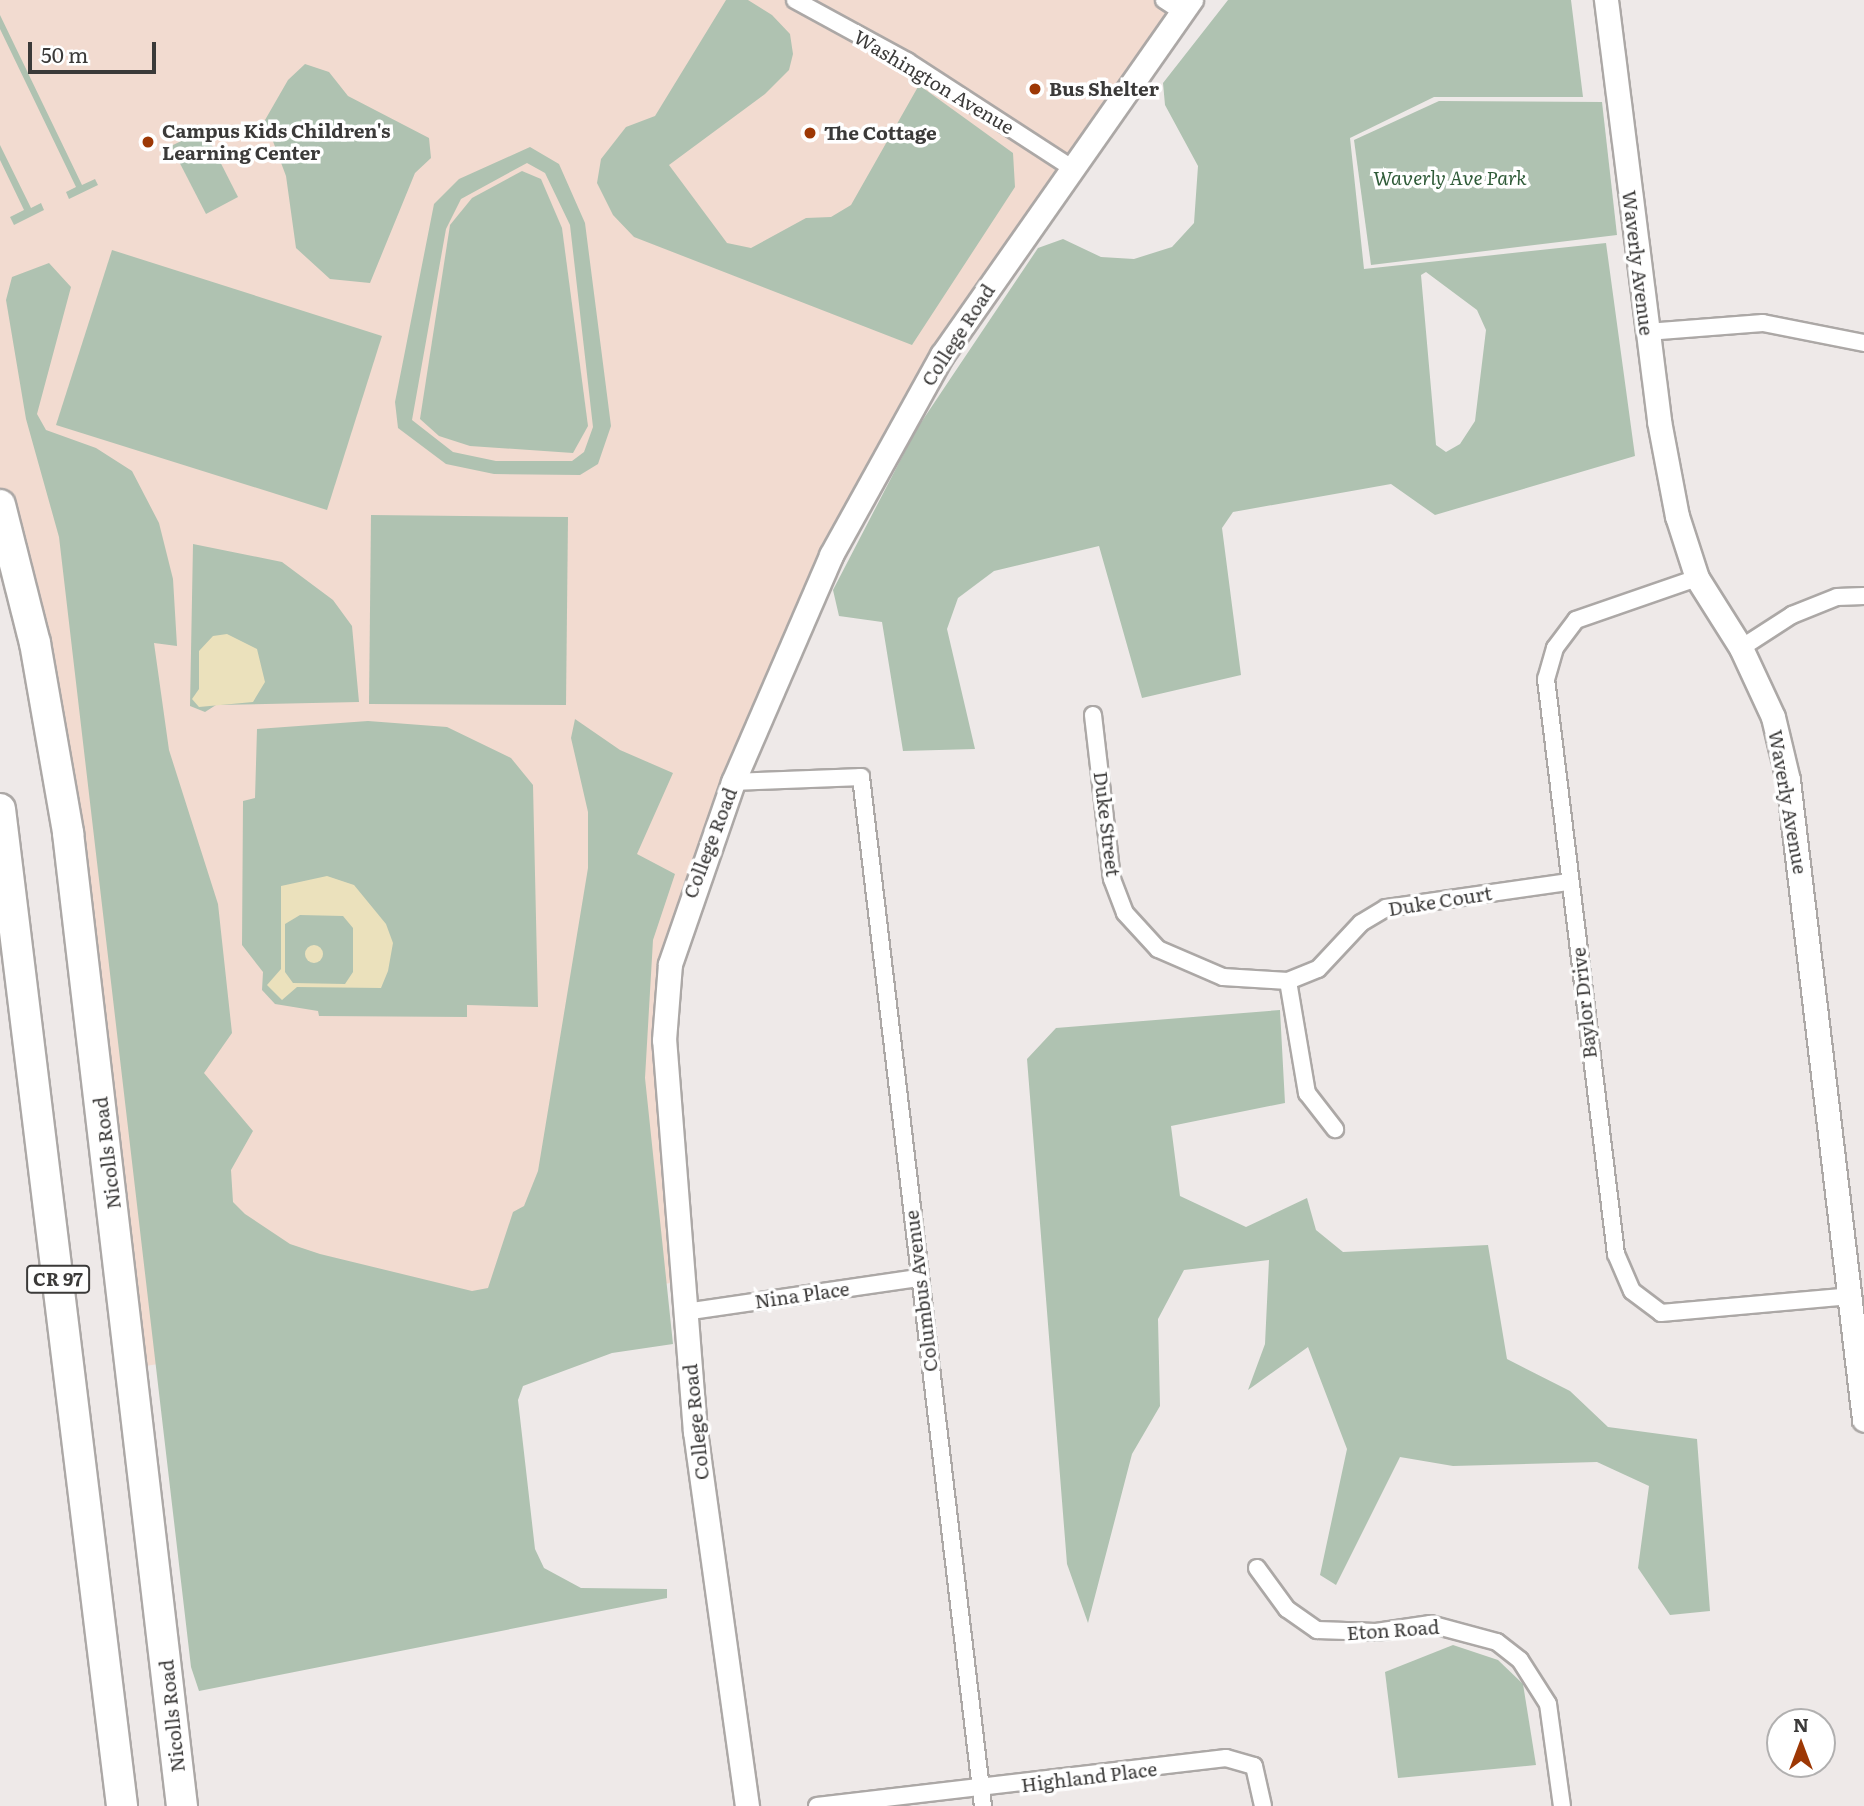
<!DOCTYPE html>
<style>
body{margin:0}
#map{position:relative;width:1864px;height:1806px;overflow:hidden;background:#eee9e8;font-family:Literata,serif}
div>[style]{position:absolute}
.education>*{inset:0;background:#f2dbd0}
.green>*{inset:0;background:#afc2b1}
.sand>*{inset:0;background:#ebe1bc}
.round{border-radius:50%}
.roads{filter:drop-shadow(2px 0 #aca8a6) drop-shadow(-2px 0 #aca8a6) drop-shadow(0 2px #aca8a6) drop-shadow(0 -2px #aca8a6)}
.street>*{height:16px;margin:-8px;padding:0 8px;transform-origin:8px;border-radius:8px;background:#fff}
.secondary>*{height:23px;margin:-11.5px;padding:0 11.5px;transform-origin:11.5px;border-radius:11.5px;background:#fff}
.highway>*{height:30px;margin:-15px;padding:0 15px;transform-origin:15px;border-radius:15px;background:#fff}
.dots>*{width:19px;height:19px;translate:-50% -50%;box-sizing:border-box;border:4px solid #fff;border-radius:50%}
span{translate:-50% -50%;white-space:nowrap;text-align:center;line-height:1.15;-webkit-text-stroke:7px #fff;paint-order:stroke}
.shield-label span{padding:2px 5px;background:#fff;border:2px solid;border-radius:5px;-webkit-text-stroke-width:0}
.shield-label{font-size:18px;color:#3b3a39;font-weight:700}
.street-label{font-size:19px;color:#3b3a39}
.poi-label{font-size:19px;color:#3b3a39;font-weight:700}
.left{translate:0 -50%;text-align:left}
.park-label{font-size:19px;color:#2f5b38;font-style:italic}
.north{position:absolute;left:1766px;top:1708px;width:70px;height:70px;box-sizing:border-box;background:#fff;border:2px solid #b1b0b0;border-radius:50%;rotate:0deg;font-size:19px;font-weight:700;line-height:28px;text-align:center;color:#3b3a39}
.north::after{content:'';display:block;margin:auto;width:24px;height:32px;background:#9d3805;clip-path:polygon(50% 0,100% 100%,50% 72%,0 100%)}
.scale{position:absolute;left:28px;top:42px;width:128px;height:32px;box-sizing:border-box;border:4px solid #3b3a39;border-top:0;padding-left:9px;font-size:21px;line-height:24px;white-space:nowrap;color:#3b3a39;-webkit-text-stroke:5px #fff;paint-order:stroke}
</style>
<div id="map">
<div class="education">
<i style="clip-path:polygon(0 0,1191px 0,942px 355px,831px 555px,670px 964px,683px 1281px,133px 1368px,68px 833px,0 505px)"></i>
</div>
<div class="green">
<i style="clip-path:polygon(726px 0,748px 0,772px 15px,790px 34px,793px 54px,789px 70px,765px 94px,669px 165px,727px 243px,751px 248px,806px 218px,831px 217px,851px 205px,919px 85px,1013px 153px,1015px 187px,912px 345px,634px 237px,613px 215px,597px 183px,601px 159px,626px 127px,655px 116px)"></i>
<i style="clip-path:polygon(evenodd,1228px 0,1571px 0,1583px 97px,1434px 97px,1350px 138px,1364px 269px,1606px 243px,1635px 456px,1435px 515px,1391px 484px,1233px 512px,1222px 528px,1241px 675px,1142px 698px,1099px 546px,994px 571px,958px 598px,947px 629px,975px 749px,903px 751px,882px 622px,839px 616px,833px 590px,916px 430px,1038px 248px,1063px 239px,1101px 257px,1134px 259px,1172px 247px,1194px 223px,1198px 166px,1165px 105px,1163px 83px,1228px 0,1426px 272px,1477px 310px,1486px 330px,1475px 421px,1460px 444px,1446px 452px,1436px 445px,1421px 275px,1426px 272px)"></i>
<i style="clip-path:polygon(0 15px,82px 185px,95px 179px,98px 185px,69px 199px,66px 192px,76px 187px,0 29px)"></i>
<i style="clip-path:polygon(305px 64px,329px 72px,348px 96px,429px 138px,431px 158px,415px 173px,370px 283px,330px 279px,296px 248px,286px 176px,265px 120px,288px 80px)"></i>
<i style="clip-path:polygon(1439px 101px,1602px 102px,1617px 235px,1371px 265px,1354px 140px)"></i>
<i style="clip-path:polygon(204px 130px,238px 197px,206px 214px,171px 146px)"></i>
<i style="clip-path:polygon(0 145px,31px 208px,41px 203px,44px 210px,14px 225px,10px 217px,24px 210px,0 160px)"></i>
<i style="clip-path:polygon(evenodd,530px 147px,559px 164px,585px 223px,611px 426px,598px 464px,580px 475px,494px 474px,446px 464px,398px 428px,395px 402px,434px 204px,459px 179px,530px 147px,527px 163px,545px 173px,570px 225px,593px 427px,584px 452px,572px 461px,496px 461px,453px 452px,412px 420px,446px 229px,461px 199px,527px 163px)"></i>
<i style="clip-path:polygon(522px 171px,541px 179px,562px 228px,588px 426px,573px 453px,470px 446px,439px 436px,420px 419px,450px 225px,472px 198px)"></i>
<i style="clip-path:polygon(112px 250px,382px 336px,327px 510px,56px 425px)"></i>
<i style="clip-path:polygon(49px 263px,71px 287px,37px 414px,46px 430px,96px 448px,132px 471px,159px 523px,173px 579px,177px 646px,154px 643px,169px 750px,218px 904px,232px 1033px,204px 1073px,253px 1131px,231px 1170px,233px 1202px,245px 1214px,290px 1244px,320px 1254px,472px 1291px,488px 1288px,513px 1212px,524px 1206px,538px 1171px,588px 868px,588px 812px,571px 738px,575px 719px,620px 750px,673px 773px,637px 854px,675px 874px,653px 940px,645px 1078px,673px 1344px,612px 1353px,523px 1386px,518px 1400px,535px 1549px,544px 1568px,581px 1588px,667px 1589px,667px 1598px,199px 1691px,191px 1667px,59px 537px,26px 419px,6px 300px,12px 277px)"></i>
<i style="clip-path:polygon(371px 515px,568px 517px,566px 705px,369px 704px)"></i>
<i style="clip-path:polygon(193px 544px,282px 562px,333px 600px,352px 626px,359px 702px,216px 705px,205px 712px,190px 706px)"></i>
<i style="clip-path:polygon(368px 721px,447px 727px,511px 758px,533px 785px,538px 1007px,467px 1005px,467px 1017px,319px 1016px,318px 1011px,275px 1004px,262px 990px,263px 972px,242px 945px,243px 801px,255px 798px,257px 729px)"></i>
<i style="clip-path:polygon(1280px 1010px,1285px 1103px,1171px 1126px,1180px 1196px,1246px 1227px,1307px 1198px,1316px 1230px,1343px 1252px,1488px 1245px,1507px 1359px,1570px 1391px,1608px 1427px,1697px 1439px,1710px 1611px,1670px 1615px,1638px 1568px,1649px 1486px,1597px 1462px,1453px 1466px,1400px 1457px,1336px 1585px,1320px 1575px,1347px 1449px,1308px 1347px,1248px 1390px,1265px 1344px,1269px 1260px,1184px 1270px,1158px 1319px,1160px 1406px,1132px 1454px,1088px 1623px,1067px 1564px,1027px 1059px,1056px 1028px)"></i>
<i style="clip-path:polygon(1453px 1645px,1498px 1660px,1523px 1684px,1536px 1765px,1398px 1778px,1385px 1672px)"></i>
</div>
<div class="sand">
<i style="clip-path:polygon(227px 634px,257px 649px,265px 682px,253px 702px,199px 707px,192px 699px,199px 689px,199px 651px,213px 636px)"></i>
<i style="clip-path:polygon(evenodd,327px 876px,354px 885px,386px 924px,393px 943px,388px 971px,381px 988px,297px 987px,282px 1000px,267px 985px,281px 969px,281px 886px,327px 876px,300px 915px,343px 916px,353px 928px,353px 972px,345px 984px,293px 983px,285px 972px,285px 924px,300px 915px)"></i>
<i class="round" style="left:305px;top:945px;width:18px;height:18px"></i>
</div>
<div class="roads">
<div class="street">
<i style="left:795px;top:0;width:128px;rotate:28.6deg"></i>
<i style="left:907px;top:61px;width:197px;rotate:33deg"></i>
<i style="left:1164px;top:0;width:20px;rotate:33deg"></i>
<i style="left:1647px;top:332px;width:116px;rotate:-4.4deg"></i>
<i style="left:1763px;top:323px;width:103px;rotate:11.2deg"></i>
<i style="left:1697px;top:578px;width:128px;rotate:160.9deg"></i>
<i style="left:1576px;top:620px;width:35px;rotate:127deg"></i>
<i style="left:1555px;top:648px;width:32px;rotate:106deg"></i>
<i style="left:1546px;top:679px;width:579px;rotate:83.06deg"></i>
<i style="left:1616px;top:1254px;width:40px;rotate:66.6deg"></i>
<i style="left:1632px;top:1291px;width:36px;rotate:37deg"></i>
<i style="left:1661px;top:1313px;width:190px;rotate:-5.1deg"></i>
<i style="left:1741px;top:648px;width:61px;rotate:-32.9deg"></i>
<i style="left:1792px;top:615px;width:48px;rotate:-21.8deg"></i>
<i style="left:1837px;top:597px;width:27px;rotate:-2deg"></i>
<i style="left:1093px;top:715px;width:165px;rotate:83.4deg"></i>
<i style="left:1112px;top:879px;width:36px;rotate:69deg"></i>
<i style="left:1125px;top:913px;width:49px;rotate:47.5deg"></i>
<i style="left:1158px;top:949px;width:71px;rotate:23.3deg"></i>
<i style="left:1223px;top:977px;width:65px;rotate:3.5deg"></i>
<i style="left:1288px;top:981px;width:32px;rotate:-22deg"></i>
<i style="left:1318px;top:969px;width:63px;rotate:-46.9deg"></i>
<i style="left:1361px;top:923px;width:29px;rotate:-31deg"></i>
<i style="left:1386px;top:908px;width:184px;rotate:-8.1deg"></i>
<i style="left:733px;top:782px;width:128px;rotate:-2.2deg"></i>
<i style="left:861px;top:777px;width:1036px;rotate:83.24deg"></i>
<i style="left:1288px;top:981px;width:114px;rotate:80.4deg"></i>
<i style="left:1307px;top:1093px;width:46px;rotate:52.1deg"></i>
<i style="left:685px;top:1312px;width:236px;rotate:-8.3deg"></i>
<i style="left:1257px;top:1568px;width:51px;rotate:53.8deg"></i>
<i style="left:1287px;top:1609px;width:37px;rotate:35deg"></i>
<i style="left:1317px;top:1630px;width:59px;rotate:1.9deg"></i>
<i style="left:1376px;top:1632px;width:55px;rotate:-8.4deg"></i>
<i style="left:1430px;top:1624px;width:69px;rotate:15deg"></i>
<i style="left:1497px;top:1642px;width:29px;rotate:38deg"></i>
<i style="left:1520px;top:1660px;width:52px;rotate:57.5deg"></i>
<i style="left:1548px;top:1704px;width:103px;rotate:82.2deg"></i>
<i style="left:817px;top:1806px;width:412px;rotate:-6.7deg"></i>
<i style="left:1226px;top:1758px;width:29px;rotate:16deg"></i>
<i style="left:1254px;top:1766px;width:41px;rotate:77.3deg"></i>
</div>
<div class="secondary">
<i style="left:1606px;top:0;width:424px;rotate:82.8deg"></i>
<i style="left:1659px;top:421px;width:97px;rotate:79.3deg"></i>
<i style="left:1677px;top:516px;width:65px;rotate:72.1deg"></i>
<i style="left:1697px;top:578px;width:83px;rotate:57.8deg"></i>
<i style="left:1741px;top:648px;width:76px;rotate:65.1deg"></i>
<i style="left:1773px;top:717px;width:65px;rotate:76.6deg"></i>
<i style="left:1788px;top:780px;width:644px;rotate:83.22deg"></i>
<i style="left:747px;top:1806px;width:378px;rotate:-97.9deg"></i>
<i style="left:695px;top:1432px;width:393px;rotate:-94.5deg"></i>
<i style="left:664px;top:1040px;width:76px;rotate:-85.5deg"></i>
<i style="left:670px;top:964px;width:193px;rotate:-70.9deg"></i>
<i style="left:733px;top:782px;width:247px;rotate:-66.6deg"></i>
<i style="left:831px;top:555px;width:229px;rotate:-61deg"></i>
<i style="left:942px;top:355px;width:434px;rotate:-55deg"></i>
</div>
<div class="highway">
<i style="left:0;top:505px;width:142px;rotate:75.8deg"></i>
<i style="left:35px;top:643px;width:193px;rotate:80.1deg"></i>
<i style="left:68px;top:833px;width:980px;rotate:83.32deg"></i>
<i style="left:0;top:809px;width:1004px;rotate:83.02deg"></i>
</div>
</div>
<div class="dots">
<i style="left:1035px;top:89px;background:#9d3805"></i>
<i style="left:810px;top:133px;background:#9d3805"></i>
<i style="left:148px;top:142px;background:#9d3805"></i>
</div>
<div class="shield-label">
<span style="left:58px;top:1279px">CR 97</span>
</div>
<div class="street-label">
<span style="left:934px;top:82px;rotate:31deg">Washington Avenue</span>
<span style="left:1638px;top:263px;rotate:83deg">Waverly Avenue</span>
<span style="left:958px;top:335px;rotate:-57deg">College Road</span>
<span style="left:1788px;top:802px;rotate:80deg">Waverly Avenue</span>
<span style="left:1107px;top:824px;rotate:83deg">Duke Street</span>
<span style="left:710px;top:843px;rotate:-69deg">College Road</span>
<span style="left:1440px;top:901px;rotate:-9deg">Duke Court</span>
<span style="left:1584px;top:1003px;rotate:-96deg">Baylor Drive</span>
<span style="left:107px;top:1153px;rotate:-97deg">Nicolls Road</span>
<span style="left:921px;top:1291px;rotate:-97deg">Columbus Avenue</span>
<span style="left:802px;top:1295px;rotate:-8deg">Nina Place</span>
<span style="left:696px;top:1422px;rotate:-96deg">College Road</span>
<span style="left:1393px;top:1630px;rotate:-4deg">Eton Road</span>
<span style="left:172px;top:1716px;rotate:-96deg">Nicolls Road</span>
<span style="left:1089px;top:1777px;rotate:-7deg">Highland Place</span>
</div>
<div class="poi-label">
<span class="left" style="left:1049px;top:89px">Bus Shelter</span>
<span class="left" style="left:162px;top:142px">Campus Kids Children's<br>Learning Center</span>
<span class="left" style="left:824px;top:133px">The Cottage</span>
</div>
<div class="park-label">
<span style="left:1450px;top:178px">Waverly Ave Park</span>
</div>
<div class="north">N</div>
<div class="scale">50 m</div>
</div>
